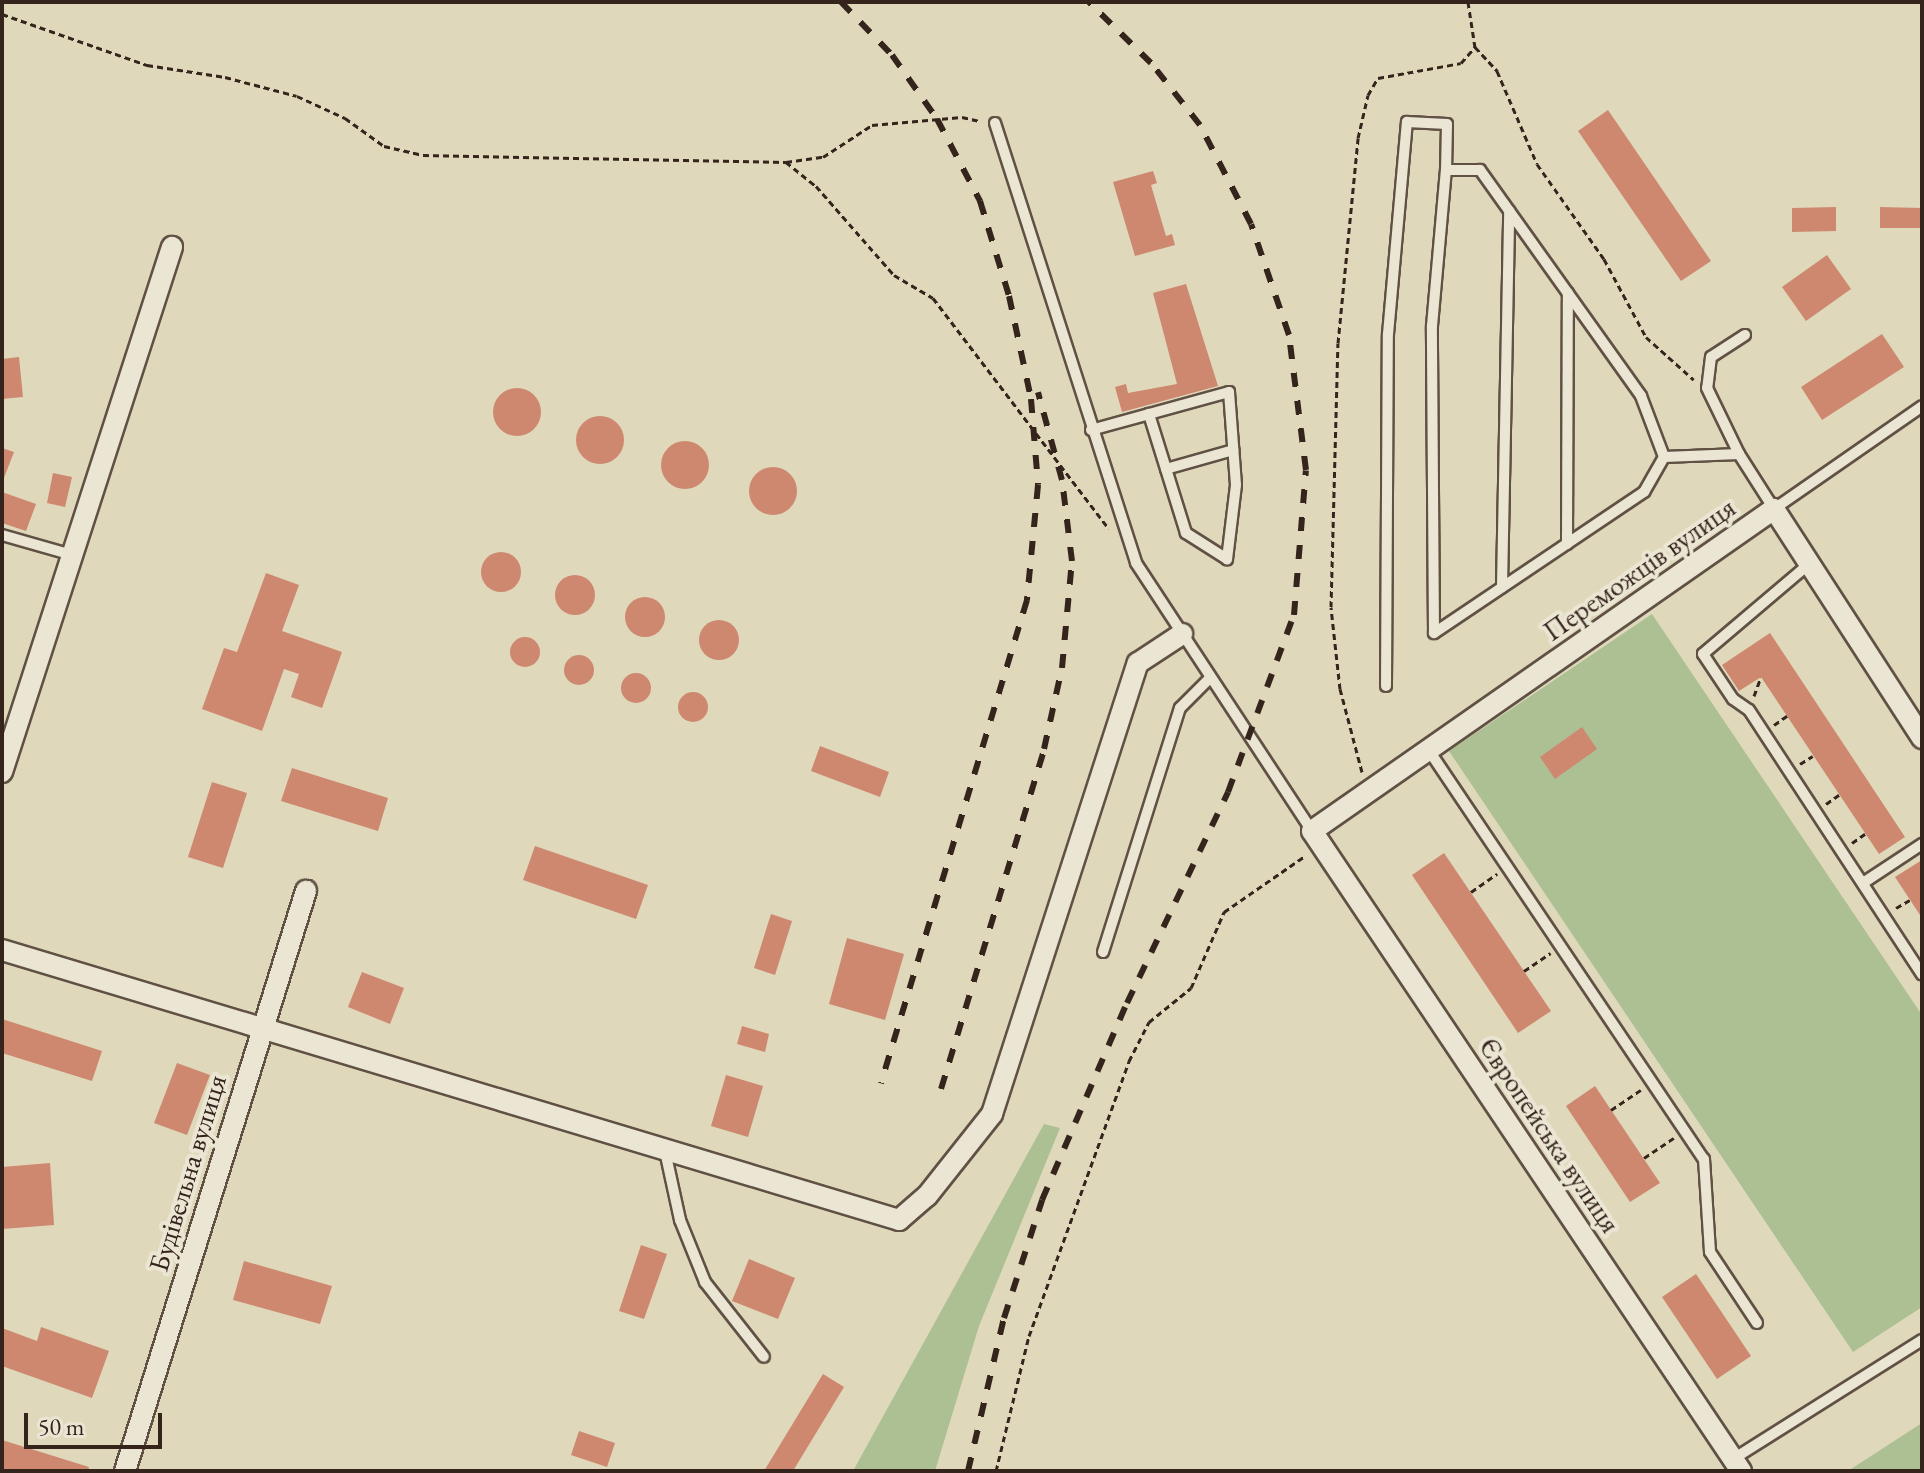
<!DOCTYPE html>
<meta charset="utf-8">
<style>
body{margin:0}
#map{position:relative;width:1924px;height:1473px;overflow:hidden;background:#dfd8bb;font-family:"EB Garamond",serif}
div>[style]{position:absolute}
.green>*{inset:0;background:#adc094}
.building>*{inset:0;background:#ce886f}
.round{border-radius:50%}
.path>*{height:3px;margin-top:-1.5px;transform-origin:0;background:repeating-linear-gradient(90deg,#35241c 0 6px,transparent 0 10px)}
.roads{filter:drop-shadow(2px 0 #605144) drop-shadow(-2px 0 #605144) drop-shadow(0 2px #605144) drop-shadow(0 -2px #605144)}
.lane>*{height:10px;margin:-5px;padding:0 5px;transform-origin:5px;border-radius:5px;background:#eae6d3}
.street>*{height:20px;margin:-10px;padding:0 10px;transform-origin:10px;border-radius:10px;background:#eae6d3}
.rail>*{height:6px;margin-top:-3px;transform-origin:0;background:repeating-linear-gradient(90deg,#35241c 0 14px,transparent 0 28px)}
span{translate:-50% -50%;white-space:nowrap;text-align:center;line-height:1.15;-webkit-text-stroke:8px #eae6d3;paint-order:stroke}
.street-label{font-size:28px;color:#35241c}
.frame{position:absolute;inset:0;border:4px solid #35241c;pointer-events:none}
.scale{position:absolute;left:24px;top:1413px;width:138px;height:36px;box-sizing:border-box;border:4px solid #35241c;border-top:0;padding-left:10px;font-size:24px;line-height:28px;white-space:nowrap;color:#35241c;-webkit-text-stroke:6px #eae6d3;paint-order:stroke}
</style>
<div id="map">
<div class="green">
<i style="clip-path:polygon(1652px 614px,1922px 1015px,1922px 1307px,1853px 1352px,1449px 751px)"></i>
<i style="clip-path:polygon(1044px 1124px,1060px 1128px,979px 1326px,935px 1471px,853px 1471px)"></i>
<i style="clip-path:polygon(1922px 1423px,1922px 1471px,1848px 1471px)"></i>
</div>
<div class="building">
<i style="clip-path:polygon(1608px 110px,1711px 261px,1681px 281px,1578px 131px)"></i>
<i style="clip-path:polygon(1153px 171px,1157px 183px,1151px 185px,1166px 236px,1172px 234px,1175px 245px,1135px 256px,1113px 182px)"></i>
<i style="clip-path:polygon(1836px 207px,1836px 231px,1792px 232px,1792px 208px)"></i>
<i style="clip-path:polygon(1880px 207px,1922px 208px,1922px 228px,1880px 228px)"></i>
<i style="clip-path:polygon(1827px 255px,1851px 289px,1806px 321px,1782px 287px)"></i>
<i style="clip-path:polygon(1186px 284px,1218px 386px,1122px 412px,1115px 387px,1126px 384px,1128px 393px,1177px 384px,1153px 293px)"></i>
<i style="clip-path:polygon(1882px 334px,1904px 367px,1822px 420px,1801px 387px)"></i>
<i style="clip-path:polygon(19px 357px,23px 397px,2px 399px,2px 359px)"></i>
<i class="round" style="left:493px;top:388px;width:48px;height:48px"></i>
<i class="round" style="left:576px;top:416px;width:48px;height:48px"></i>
<i class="round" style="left:661px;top:441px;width:48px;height:48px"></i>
<i style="clip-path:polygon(2px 448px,14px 452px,2px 483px)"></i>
<i class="round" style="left:749px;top:467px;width:48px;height:48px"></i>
<i style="clip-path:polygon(53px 473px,72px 477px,65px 507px,47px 503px)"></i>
<i style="clip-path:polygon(2px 492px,36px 504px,26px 531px,2px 523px)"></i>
<i class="round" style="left:481px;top:552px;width:40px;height:40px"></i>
<i style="clip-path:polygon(266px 573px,299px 585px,282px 631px,342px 652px,322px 708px,291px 697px,299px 674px,284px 669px,262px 731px,202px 709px,224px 648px,237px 652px)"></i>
<i class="round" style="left:555px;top:575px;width:40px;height:40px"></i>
<i class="round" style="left:625px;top:597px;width:40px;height:40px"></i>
<i class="round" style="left:699px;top:620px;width:40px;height:40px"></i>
<i style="clip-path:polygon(1770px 633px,1905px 837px,1879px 854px,1761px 677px,1739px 691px,1722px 665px)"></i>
<i class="round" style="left:510px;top:637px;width:30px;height:30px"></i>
<i class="round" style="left:564px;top:655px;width:30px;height:30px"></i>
<i class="round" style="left:621px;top:673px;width:30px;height:30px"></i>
<i class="round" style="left:678px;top:692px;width:30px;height:30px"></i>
<i style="clip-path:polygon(1582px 727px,1597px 749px,1555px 779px,1540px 757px)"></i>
<i style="clip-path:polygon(820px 746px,889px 772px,880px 797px,811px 771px)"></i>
<i style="clip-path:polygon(292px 768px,388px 798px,378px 831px,281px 801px)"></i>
<i style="clip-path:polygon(212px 782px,247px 793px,223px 868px,188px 857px)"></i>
<i style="clip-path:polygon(535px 846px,648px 885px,636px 919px,523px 880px)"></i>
<i style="clip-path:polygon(1444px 853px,1551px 1011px,1518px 1033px,1412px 875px)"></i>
<i style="clip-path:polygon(1922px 860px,1922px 918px,1895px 877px)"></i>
<i style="clip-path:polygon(771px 914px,792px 921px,775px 975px,754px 968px)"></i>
<i style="clip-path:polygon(847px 938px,904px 954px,885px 1020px,829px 1004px)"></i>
<i style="clip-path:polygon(362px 972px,404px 988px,390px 1024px,348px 1007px)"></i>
<i style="clip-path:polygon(2px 1019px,102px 1051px,92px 1081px,2px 1053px)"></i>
<i style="clip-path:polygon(742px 1026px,769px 1034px,765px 1052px,737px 1044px)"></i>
<i style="clip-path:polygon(177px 1063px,210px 1075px,187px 1135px,154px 1123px)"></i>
<i style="clip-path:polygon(726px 1075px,763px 1086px,748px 1137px,711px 1126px)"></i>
<i style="clip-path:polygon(1595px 1086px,1660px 1183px,1630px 1202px,1566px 1106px)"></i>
<i style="clip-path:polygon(50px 1163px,54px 1225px,2px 1229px,2px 1167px)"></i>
<i style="clip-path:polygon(641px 1245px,667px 1254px,644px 1319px,619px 1311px)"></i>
<i style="clip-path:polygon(749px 1259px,795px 1278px,778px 1319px,732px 1301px)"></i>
<i style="clip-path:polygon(244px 1261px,332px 1286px,320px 1324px,233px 1300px)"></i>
<i style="clip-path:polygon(1696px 1274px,1751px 1356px,1717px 1379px,1662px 1297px)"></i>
<i style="clip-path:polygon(41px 1327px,109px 1351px,92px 1398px,2px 1366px,2px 1328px,37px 1341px)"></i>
<i style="clip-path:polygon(823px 1374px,844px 1387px,793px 1471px,764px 1471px)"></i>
<i style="clip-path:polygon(579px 1431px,615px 1443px,607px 1467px,571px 1455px)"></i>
<i style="clip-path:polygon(2px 1440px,89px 1467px,88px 1471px,2px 1471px)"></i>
</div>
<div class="path">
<i style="left:1468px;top:2px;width:46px;rotate:81.2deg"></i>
<i style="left:1475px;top:47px;width:33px;rotate:47deg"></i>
<i style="left:1497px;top:71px;width:101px;rotate:66.7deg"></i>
<i style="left:1537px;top:164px;width:116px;rotate:54.8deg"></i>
<i style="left:1604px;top:259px;width:89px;rotate:61.7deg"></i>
<i style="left:1646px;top:337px;width:64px;rotate:41.9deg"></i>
<i style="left:2px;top:14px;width:154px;rotate:19.4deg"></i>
<i style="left:147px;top:65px;width:79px;rotate:8.7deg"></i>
<i style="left:225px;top:77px;width:74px;rotate:14.8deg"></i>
<i style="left:297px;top:96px;width:53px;rotate:24.6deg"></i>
<i style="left:345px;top:118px;width:48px;rotate:35.7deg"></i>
<i style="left:384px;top:146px;width:40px;rotate:13deg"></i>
<i style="left:423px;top:155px;width:363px;rotate:1.1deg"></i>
<i style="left:786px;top:162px;width:37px;rotate:-8deg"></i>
<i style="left:823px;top:157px;width:59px;rotate:-33.1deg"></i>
<i style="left:872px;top:125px;width:90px;rotate:-5.1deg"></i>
<i style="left:962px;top:117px;width:18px;rotate:13deg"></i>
<i style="left:786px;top:162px;width:38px;rotate:39deg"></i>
<i style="left:816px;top:186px;width:118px;rotate:48.8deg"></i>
<i style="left:894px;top:275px;width:45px;rotate:30.5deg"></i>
<i style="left:933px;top:298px;width:290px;rotate:52.7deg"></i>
<i style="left:1754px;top:696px;width:20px;rotate:-70deg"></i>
<i style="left:1774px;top:725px;width:16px;rotate:-35deg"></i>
<i style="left:1800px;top:764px;width:15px;rotate:-32deg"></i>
<i style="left:1362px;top:772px;width:86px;rotate:-104.8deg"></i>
<i style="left:1340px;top:689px;width:82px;rotate:-96.3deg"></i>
<i style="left:1331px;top:607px;width:264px;rotate:-88.5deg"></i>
<i style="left:1338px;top:343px;width:206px;rotate:-84.4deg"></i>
<i style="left:1358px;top:138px;width:44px;rotate:-76.9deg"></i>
<i style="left:1368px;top:95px;width:20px;rotate:-60deg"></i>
<i style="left:1378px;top:78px;width:84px;rotate:-10.2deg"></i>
<i style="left:1461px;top:63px;width:21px;rotate:-49deg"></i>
<i style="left:1826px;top:804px;width:16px;rotate:-35deg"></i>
<i style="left:1852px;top:843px;width:16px;rotate:-35deg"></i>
<i style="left:1471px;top:892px;width:32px;rotate:-35deg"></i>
<i style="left:1896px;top:908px;width:16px;rotate:-30deg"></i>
<i style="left:1524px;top:971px;width:32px;rotate:-34deg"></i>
<i style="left:1611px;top:1110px;width:36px;rotate:-34deg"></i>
<i style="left:1644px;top:1158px;width:36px;rotate:-34deg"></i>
<i style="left:996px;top:1471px;width:139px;rotate:-76.3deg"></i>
<i style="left:1029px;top:1336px;width:293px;rotate:-70deg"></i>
<i style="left:1129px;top:1061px;width:44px;rotate:-62.9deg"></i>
<i style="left:1149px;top:1022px;width:54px;rotate:-39deg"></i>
<i style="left:1191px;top:988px;width:83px;rotate:-66.5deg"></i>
<i style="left:1224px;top:912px;width:98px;rotate:-34.7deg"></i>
</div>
<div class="roads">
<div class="lane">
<i style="left:995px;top:123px;width:462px;rotate:72.2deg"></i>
<i style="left:1136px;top:563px;width:321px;rotate:56.7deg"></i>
<i style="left:1745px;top:335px;width:40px;rotate:147.1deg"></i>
<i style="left:1711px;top:357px;width:31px;rotate:97deg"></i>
<i style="left:1707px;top:388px;width:73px;rotate:64.1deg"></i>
<i style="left:1739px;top:454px;width:65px;rotate:57.5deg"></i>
<i style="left:1774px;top:509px;width:180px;rotate:-34.8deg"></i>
<i style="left:1091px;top:430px;width:60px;rotate:-15.4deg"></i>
<i style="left:1149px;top:414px;width:83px;rotate:-15.4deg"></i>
<i style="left:1229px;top:392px;width:93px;rotate:85.7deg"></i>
<i style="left:1236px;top:485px;width:75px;rotate:96.9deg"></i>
<i style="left:1227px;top:559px;width:49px;rotate:-147.6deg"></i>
<i style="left:1186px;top:533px;width:125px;rotate:-107.3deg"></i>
<i style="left:1664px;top:457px;width:75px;rotate:-2.3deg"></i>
<i style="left:1166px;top:469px;width:70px;rotate:-15.8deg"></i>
<i style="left:2px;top:535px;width:73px;rotate:15.9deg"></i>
<i style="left:1567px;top:544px;width:251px;rotate:-89.8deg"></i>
<i style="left:1809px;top:564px;width:139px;rotate:139.7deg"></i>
<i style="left:1703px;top:654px;width:54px;rotate:56.3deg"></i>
<i style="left:1733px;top:699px;width:19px;rotate:35deg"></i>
<i style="left:1749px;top:710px;width:316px;rotate:56.8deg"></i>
<i style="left:1502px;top:587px;width:376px;rotate:-88.9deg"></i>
<i style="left:1386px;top:686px;width:352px;rotate:-89.7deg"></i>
<i style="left:1388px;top:334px;width:213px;rotate:-84.9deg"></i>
<i style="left:1407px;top:122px;width:40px;rotate:2.9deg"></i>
<i style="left:1447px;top:124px;width:46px;rotate:91.2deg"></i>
<i style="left:1446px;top:170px;width:34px"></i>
<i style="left:1480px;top:170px;width:277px;rotate:54.5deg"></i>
<i style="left:1641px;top:396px;width:65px;rotate:69.3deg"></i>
<i style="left:1664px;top:457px;width:40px;rotate:119.7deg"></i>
<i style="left:1644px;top:492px;width:253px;rotate:146.1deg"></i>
<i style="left:1434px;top:633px;width:307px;rotate:-90.4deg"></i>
<i style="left:1432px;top:326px;width:157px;rotate:-84.9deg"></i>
<i style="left:1428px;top:749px;width:494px;rotate:56.1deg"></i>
<i style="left:1704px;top:1159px;width:93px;rotate:86.3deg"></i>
<i style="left:1710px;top:1252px;width:85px;rotate:56.5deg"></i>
<i style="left:1863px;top:883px;width:71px;rotate:-33.5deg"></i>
<i style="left:1103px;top:952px;width:256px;rotate:-72.5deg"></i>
<i style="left:1180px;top:708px;width:42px;rotate:-45deg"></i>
<i style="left:665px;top:1151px;width:71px;rotate:77.7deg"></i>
<i style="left:680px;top:1220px;width:67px;rotate:68deg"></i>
<i style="left:705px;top:1282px;width:95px;rotate:51.8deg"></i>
<i style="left:1733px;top:1459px;width:223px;rotate:-32.2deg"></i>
</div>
<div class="street">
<i style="left:2px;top:772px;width:552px;rotate:-72.06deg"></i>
<i style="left:2px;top:950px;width:937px;rotate:16.75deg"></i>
<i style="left:899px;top:1220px;width:37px;rotate:-41deg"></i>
<i style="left:927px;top:1196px;width:105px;rotate:-51.6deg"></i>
<i style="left:992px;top:1114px;width:474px;rotate:-72.1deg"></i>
<i style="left:1138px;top:663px;width:53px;rotate:-33.4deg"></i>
<i style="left:125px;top:1471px;width:608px;rotate:-72.67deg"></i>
<i style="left:1741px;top:1471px;width:770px;rotate:-123.83deg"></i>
<i style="left:1312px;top:831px;width:563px;rotate:-34.88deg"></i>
<i style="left:1774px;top:509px;width:273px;rotate:57.1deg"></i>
</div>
</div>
<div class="rail">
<i style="left:841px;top:2px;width:74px;rotate:46.1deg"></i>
<i style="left:892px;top:55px;width:78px;rotate:54.9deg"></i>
<i style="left:937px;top:119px;width:93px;rotate:62.3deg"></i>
<i style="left:980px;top:201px;width:99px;rotate:73deg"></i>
<i style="left:1009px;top:296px;width:105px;rotate:77.9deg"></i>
<i style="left:1031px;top:399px;width:86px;rotate:85.3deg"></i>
<i style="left:1038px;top:485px;width:116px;rotate:95.5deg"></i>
<i style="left:1027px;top:600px;width:505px;rotate:106.82deg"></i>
<i style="left:941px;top:1089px;width:355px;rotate:-73.1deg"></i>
<i style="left:1044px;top:749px;width:83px;rotate:-77.5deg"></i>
<i style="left:1062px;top:668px;width:107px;rotate:-84.7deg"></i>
<i style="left:1072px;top:561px;width:82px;rotate:-97deg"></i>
<i style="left:1062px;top:480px;width:91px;rotate:-105.3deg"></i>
<i style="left:968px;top:1471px;width:157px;rotate:-76.8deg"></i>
<i style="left:1004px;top:1318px;width:124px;rotate:-72.1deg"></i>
<i style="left:1042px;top:1200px;width:215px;rotate:-66.7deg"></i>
<i style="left:1127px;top:1003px;width:234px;rotate:-64.4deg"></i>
<i style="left:1228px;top:792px;width:189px;rotate:-69.6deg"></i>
<i style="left:1294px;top:615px;width:145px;rotate:-85.3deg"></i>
<i style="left:1306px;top:470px;width:136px;rotate:-97.2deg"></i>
<i style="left:1289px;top:335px;width:117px;rotate:-108.9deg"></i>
<i style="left:1251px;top:224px;width:111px;rotate:-117.3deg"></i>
<i style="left:1200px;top:125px;width:79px;rotate:-128.3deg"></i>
<i style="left:1151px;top:63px;width:87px;rotate:-135.5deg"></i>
</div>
<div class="street-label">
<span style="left:1639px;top:569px;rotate:-35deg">Переможців вулиця</span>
<span style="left:1550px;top:1135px;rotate:56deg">Європейська вулиця</span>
<span style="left:187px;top:1173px;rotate:-73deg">Будівельна вулиця</span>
</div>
<div class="frame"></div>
<div class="scale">50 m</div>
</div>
